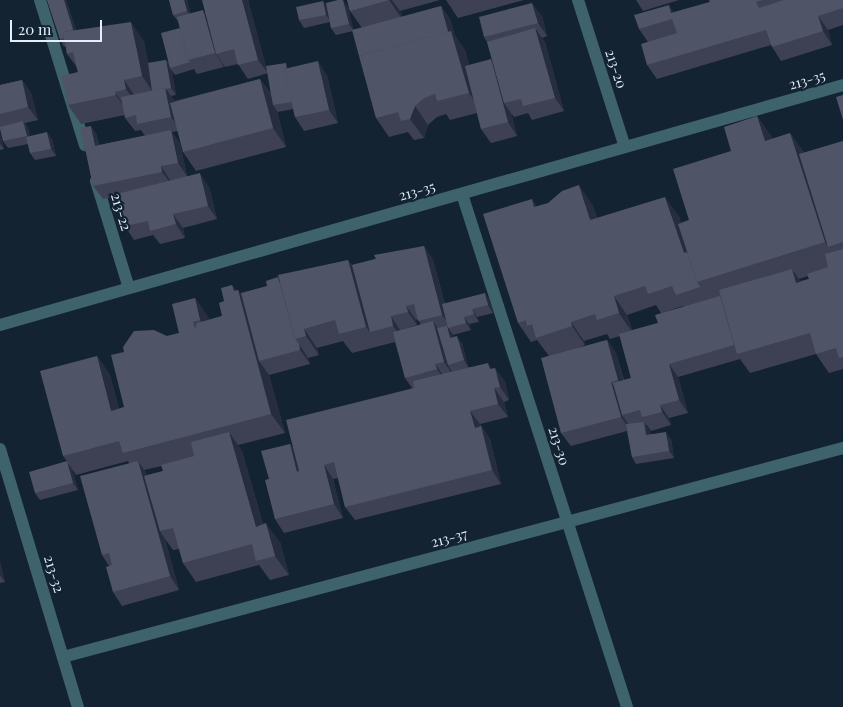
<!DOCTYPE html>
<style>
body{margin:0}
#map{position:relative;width:843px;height:707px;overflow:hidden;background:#132332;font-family:"Playfair Display",serif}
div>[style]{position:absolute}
.minor>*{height:12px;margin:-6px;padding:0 6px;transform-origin:6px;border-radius:6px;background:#3f636d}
.wall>*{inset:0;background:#3e4154}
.shaded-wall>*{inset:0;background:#252d3f}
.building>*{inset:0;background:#4f5466}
span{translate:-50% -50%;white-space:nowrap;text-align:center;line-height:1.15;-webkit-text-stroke:4.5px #132332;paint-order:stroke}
.street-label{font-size:14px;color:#e4eff9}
.scale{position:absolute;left:10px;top:20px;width:92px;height:22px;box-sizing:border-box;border:2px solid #e4eff9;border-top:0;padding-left:6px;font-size:15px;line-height:18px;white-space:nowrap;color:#e4eff9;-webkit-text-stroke:4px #132332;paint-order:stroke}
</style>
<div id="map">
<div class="minor">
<i style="left:40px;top:0;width:152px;rotate:72.8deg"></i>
<i style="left:578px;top:0;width:154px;rotate:72.3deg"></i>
<i style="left:96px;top:181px;width:112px;rotate:72.9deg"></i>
<i style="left:462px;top:194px;width:539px;rotate:72.17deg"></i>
<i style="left:0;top:325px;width:876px;rotate:-15.89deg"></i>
<i style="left:0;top:449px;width:270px;rotate:73.2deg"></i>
<i style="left:63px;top:657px;width:808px;rotate:-15deg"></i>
</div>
<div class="wall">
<i style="clip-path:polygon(evenodd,47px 0,66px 0,76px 30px,144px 41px,148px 63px,166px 60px,169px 63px,180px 28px,178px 21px,173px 15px,169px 0,187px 0,190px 13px,205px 12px,248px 0,267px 71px,289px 68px,327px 75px,338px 123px,304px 131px,295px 117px,293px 109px,278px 112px,277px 111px,286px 147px,196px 171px,183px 152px,178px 131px,172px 132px,180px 144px,187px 176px,209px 187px,217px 219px,183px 228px,185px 238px,160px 244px,153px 235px,134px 240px,125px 226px,118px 196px,103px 199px,93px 186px,86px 152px,84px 149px,96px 133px,99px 145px,145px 136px,141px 130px,135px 131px,125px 118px,125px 115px,81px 124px,68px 105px,78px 72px,76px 66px,67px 54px,66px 46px,64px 47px,60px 39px,47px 0,223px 64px,225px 67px,238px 64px,248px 79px,268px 73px,271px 94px,260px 79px,175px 101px,171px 96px,176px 95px,172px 71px,175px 75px,194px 69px,197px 74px,224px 67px,223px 64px)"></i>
<i style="clip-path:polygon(347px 0,440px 0,400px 11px,402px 17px,441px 6px,450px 19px,455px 36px,465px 50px,469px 65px,493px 62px,487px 42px,484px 37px,542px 16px,547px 36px,542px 38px,545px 42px,564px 111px,532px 120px,528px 113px,514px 117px,511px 113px,517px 136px,491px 143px,481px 129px,477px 113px,450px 120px,446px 114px,437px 117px,428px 125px,424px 138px,414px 140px,408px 132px,389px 137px,376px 118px,353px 31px,336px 35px,331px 28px,330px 22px,304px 28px,299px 20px,323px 1px,327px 7px,348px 6px,353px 30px,362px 28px,350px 11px)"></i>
<i style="clip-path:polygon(446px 0,524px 0,458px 18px)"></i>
<i style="clip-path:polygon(636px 0,679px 0,643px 11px)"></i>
<i style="clip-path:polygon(709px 0,843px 0,843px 25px,828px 30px,832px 45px,781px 61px,771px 45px,657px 79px,647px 65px,648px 42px,639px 29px,674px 12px,710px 2px)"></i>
<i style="clip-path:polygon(22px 80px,31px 93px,38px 120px,25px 123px,28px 128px,30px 136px,52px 139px,56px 156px,35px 160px,30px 153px,28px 144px,8px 148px,3px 141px,0 130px,0 85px)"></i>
<i style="clip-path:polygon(evenodd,757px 116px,773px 139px,790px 133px,804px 153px,843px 141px,843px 369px,829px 373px,816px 354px,750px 373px,740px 359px,678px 377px,688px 413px,669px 418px,671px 425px,651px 431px,647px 425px,646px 425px,649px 429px,650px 434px,671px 439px,674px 458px,636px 464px,632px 457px,627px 431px,571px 446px,561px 433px,549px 356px,537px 340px,531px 342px,518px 323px,537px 206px,592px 204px,597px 218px,679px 216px,681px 223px,689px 220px,731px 151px,757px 116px,808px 276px,809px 279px,800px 281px,799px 279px,808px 276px,757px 116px,656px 305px,661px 313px,658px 323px,632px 330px,627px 315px,656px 305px,757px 116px,683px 306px,684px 307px,664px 312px,683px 306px,757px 116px,607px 334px,610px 339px,620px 336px,631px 378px,624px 380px,616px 353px,607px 340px,577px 348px,585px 345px,584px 341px,607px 334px)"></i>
<i style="clip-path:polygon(0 134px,4px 149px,0 150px)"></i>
<i style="clip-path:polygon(evenodd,424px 246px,433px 260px,445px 304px,490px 300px,493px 313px,477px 317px,479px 322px,469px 324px,471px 330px,453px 335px,452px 333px,453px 337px,462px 343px,468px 367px,492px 369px,495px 368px,505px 382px,509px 400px,504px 402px,508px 417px,480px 424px,490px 439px,501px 484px,355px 520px,345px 507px,338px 478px,333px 479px,343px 518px,284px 533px,275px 519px,269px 479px,290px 444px,293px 448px,412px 388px,405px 378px,395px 342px,352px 353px,343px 341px,317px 348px,319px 355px,308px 358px,310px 364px,269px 375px,285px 433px,238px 445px,242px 451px,263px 524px,280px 542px,289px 575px,270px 580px,259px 565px,196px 582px,183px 563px,179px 549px,173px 550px,165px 539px,179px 590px,122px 606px,113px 592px,109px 566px,102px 555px,129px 463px,128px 461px,76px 475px,72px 469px,78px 490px,40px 500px,35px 493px,67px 461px,63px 456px,97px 356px,110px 375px,119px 409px,124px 407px,167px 336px,179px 333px,195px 298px,208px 317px,209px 320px,222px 316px,224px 301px,232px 285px,236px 291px,238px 290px,242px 295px,267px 286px,348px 260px,352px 265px,424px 246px,418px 319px,421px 325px,400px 330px,417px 325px,416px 320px,418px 319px,424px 246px,162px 466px,163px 471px,147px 475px,144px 470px,162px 466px)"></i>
<i style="clip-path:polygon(0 562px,5px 582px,0 583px)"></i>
</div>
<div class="shaded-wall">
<i style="clip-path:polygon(64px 0,66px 0,80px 42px,75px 35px)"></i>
<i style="clip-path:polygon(184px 0,187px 0,192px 18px,187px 11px)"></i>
<i style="clip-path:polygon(242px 0,248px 0,268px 73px,258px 60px)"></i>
<i style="clip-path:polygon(343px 0,348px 6px,354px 31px,349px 24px)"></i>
<i style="clip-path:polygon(389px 0,392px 0,400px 11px,402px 19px)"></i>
<i style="clip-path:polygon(323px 1px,328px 8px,331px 22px,326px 15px)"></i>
<i style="clip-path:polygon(532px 3px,542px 16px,547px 36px,538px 23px)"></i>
<i style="clip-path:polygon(669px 5px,678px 18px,671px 13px)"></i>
<i style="clip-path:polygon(441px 6px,450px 19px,455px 36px,465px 50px,482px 112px,469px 93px,449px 34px)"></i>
<i style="clip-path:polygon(203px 10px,213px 23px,216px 54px,223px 64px,224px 67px,215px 53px)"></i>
<i style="clip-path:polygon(818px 16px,828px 30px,832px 45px,823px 31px)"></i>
<i style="clip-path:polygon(131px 22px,144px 41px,155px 95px,142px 76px)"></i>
<i style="clip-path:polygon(535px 28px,545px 42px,564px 111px,555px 98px)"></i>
<i style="clip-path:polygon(491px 59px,501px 73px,504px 103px,511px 113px,517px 136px,508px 122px)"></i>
<i style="clip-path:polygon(166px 60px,171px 67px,170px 68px,172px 71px,176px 95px,171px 88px)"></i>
<i style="clip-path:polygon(318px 61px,327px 75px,338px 123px,329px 110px)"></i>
<i style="clip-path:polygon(260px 79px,273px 98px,273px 105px,277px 111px,286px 147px,273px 128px)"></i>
<i style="clip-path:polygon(22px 80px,31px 93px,38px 120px,28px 107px)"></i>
<i style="clip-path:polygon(124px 80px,137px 99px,139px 108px,126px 89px)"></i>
<i style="clip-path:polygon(165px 88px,175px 101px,181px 131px,171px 117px)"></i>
<i style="clip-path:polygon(115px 92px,128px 111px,129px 114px,116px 95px)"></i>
<i style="clip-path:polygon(415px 106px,428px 125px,424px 138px,410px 119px)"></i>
<i style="clip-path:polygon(757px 116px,774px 140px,765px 141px)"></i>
<i style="clip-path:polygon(23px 121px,28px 128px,32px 143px,27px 136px)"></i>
<i style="clip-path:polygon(91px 126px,96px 133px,100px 154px,95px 146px)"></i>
<i style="clip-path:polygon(171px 130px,180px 144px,187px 176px,178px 163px)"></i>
<i style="clip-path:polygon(47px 132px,52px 139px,56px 156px,51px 149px)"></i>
<i style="clip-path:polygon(790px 133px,807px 156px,828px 247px,825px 242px)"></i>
<i style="clip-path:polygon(0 134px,4px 149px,0 144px)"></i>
<i style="clip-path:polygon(161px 166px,170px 180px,172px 185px,162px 172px)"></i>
<i style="clip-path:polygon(200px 173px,209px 187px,217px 219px,208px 206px)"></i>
<i style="clip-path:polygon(579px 185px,592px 204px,603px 239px,590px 220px)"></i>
<i style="clip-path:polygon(665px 197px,679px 216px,691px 255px,684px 253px)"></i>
<i style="clip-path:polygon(532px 199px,545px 218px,534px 207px)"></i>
<i style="clip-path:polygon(173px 214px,183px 228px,185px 238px,176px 224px)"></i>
<i style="clip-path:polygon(424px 246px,433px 260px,451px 327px,442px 315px)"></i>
<i style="clip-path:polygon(348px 260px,361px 279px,370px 332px,366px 327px)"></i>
<i style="clip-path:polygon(792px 269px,805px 288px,796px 283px)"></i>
<i style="clip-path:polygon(232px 285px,240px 297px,238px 290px,252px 309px,259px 361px,269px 375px,285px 433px,271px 414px)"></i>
<i style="clip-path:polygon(485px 293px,490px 300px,493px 313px,488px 305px)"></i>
<i style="clip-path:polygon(614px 296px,627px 315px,632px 332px,619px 313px)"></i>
<i style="clip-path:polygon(195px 298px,208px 317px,214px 339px,200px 320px)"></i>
<i style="clip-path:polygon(406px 306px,416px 320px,417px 325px,408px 312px)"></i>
<i style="clip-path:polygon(472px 309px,477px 317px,479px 322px,474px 314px)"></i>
<i style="clip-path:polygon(391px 316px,400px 330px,403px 340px,393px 326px)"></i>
<i style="clip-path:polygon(464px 317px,469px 324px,471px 330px,466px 323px)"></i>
<i style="clip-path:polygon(433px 321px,442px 335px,448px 365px,452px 372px,453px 375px,444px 362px)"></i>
<i style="clip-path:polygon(571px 322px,584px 341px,585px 345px,572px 326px)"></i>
<i style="clip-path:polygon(447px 326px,452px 333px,455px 345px,450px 338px)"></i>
<i style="clip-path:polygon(304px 329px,317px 348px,319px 355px,306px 336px)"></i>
<i style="clip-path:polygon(457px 336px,462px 343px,468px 367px,464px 360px)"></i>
<i style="clip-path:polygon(607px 340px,616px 353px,627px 394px,618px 380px)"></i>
<i style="clip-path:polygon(299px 344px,308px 358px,310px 364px,300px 350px)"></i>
<i style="clip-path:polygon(97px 356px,110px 375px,125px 430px,111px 411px)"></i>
<i style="clip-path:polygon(488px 363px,497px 376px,495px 368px,505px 382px,509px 400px,500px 387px,490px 369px)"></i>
<i style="clip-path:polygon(435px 364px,445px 378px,446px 382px,437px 369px)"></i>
<i style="clip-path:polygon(669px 364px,678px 377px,688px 413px,679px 400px)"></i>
<i style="clip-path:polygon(611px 382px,621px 396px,622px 415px,629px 425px,630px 430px,621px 417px)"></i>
<i style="clip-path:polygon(494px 388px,504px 402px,508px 417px,498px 404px)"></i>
<i style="clip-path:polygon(660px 405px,669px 418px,671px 425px,662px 412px)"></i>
<i style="clip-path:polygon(470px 411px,480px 424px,484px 441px,475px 428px)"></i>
<i style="clip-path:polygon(644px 422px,649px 429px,651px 442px,646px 435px)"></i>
<i style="clip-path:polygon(481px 426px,490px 439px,501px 484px,492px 470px)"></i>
<i style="clip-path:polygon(229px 432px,242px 451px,269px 546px,256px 527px)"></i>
<i style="clip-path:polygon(666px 432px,671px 439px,674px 458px,669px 451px)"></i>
<i style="clip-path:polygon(290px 444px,295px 451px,302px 481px,297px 474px)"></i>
<i style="clip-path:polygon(138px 461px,147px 474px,163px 530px,160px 531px,165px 539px,179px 590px,170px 576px)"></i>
<i style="clip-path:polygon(67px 462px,72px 469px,78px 490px,73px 483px)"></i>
<i style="clip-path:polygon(324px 465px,333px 479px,343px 518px,334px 504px)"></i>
<i style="clip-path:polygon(266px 523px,280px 542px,289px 575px,275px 556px)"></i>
<i style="clip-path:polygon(0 562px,5px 582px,0 575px)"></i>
</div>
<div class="building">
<i style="clip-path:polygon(47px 0,64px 0,73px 30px,63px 32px,64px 38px,60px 39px)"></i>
<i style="clip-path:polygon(169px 0,184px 0,187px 11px,173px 15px)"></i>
<i style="clip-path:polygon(202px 0,242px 0,258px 60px,238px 65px,234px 49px,216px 54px)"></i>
<i style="clip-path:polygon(338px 0,343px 0,349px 24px,331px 28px,326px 3px)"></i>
<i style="clip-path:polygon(347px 0,389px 0,350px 11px)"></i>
<i style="clip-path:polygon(709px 0,755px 0,759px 8px,784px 0,843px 0,843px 8px,818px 16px,823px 31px,772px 47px,766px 30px,647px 65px,641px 44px,677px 33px,672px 19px,639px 29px,634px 15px,669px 5px,671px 13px,710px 2px)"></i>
<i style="clip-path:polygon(755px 0,763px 0,755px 2px)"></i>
<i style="clip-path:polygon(323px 1px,326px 15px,299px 20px,296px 7px)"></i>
<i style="clip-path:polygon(532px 3px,538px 23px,484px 37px,479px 17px)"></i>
<i style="clip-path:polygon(441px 6px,448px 32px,359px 56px,352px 30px)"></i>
<i style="clip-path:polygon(203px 10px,215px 53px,188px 60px,177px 17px)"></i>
<i style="clip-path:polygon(131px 22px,142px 76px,124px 80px,126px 89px,115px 92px,116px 95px,68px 105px,61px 76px,78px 72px,73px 52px,67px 54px,63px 32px)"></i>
<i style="clip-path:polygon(180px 28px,188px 60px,190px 62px,170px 68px,161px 33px)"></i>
<i style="clip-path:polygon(535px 28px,555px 98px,523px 106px,521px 99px,504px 103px,487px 42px)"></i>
<i style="clip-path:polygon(451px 31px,469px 93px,437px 101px,435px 94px,424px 98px,415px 106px,410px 119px,401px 121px,398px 112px,376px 118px,359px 56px)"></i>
<i style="clip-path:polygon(491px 59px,508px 122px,481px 129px,465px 66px)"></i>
<i style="clip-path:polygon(166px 60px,171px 88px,165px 89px,165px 88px,152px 91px,148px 63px)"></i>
<i style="clip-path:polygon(318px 61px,329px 110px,295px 117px,284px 69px)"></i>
<i style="clip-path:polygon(286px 63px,287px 68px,284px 69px,292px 102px,273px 105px,266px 66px)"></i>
<i style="clip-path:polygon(260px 79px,273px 128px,183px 152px,170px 103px)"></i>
<i style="clip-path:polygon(22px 80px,28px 107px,0 114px,0 85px)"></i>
<i style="clip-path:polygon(165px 88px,171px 117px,137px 124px,136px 115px,125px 118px,121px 97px)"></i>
<i style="clip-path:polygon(843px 95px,843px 120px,836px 97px)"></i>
<i style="clip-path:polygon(757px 116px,765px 141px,790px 133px,825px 242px,697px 282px,678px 224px,689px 220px,673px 169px,731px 151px,724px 127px)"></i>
<i style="clip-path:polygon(23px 121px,27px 136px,3px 141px,0 127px)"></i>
<i style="clip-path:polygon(91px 126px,95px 146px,84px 149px,80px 128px)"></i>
<i style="clip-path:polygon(171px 130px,178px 163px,161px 166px,162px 172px,93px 186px,85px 148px)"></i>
<i style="clip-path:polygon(47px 132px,51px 149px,30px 153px,26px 137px)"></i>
<i style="clip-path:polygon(843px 141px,843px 242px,828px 247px,799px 154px)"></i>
<i style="clip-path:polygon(200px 173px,208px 206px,173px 214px,176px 224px,150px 231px,148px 221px,125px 226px,117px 194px)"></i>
<i style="clip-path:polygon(579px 185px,590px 220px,665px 197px,684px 253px,687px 252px,697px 282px,700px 287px,676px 295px,672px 286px,648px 294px,645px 286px,614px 296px,619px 313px,597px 320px,595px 314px,571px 322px,572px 326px,536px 338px,532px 324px,527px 326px,526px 320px,518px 323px,483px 214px,532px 199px,534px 207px,548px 203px,562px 191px)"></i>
<i style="clip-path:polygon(424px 246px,442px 315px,418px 321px,414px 304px,406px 306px,408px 312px,391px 316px,393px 326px,370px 332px,352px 265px,376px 259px,374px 255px)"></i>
<i style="clip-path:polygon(843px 249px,843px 357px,839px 358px,836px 348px,816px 354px,810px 333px,737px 354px,719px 290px,792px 269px,796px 283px,809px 279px,807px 274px,828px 267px,825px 254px)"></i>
<i style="clip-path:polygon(348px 260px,366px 327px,339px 334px,335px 320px,304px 329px,306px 336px,295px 339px,278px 275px)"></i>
<i style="clip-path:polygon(278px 277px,295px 339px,299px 344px,300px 350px,259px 361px,241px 293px,267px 286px,266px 281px)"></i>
<i style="clip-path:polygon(232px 285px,234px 291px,238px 290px,271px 414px,123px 453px,119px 441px,63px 456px,40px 371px,97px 356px,111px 411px,124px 407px,111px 355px,124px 352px,123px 347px,134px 331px,154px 330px,167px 336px,179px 333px,172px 304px,195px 298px,200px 320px,193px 322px,195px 329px,197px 323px,222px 316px,219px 303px,224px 301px,221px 288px)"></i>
<i style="clip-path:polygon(485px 293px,488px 305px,472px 309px,474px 314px,464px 317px,466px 323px,448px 328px,442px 304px)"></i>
<i style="clip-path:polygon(720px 296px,734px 345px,669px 364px,679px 400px,660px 405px,662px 412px,642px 417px,640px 410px,622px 415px,613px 383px,631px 378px,619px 334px,658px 323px,655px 315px)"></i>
<i style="clip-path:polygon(433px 321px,444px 362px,435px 364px,437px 369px,405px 378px,393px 332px)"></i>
<i style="clip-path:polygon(447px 326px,450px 338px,457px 336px,464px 360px,448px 365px,437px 328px)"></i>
<i style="clip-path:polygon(607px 340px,618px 380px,611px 382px,621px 417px,561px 433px,541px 358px)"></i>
<i style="clip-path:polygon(488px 363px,490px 369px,495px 368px,500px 387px,494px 388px,498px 404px,470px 411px,475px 428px,481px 426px,492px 470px,345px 507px,334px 462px,324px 465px,334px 504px,275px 519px,265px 480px,299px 471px,286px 420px,414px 388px,413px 381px)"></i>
<i style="clip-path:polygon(644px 422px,646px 435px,666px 432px,669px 451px,632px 457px,626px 424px)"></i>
<i style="clip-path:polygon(229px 432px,256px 527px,266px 523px,275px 556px,256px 561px,252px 544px,183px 563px,173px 528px,160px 531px,144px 476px,163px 471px,161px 465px,194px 456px,191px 442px)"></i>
<i style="clip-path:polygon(290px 444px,297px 472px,269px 479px,261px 451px)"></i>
<i style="clip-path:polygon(67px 461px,73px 483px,35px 493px,29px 472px)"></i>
<i style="clip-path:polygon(138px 461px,170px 576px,113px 592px,106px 567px,112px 565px,109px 553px,102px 555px,80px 476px)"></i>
</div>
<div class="street-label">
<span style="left:616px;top:69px;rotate:72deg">213-20</span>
<span style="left:807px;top:80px;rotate:-16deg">213-35</span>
<span style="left:417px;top:191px;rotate:-16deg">213-35</span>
<span style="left:121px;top:212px;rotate:73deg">213-22</span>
<span style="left:559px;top:446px;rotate:72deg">213-30</span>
<span style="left:449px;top:538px;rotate:-15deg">213-37</span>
<span style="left:54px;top:574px;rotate:73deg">213-32</span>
</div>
<div class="scale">20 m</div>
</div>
